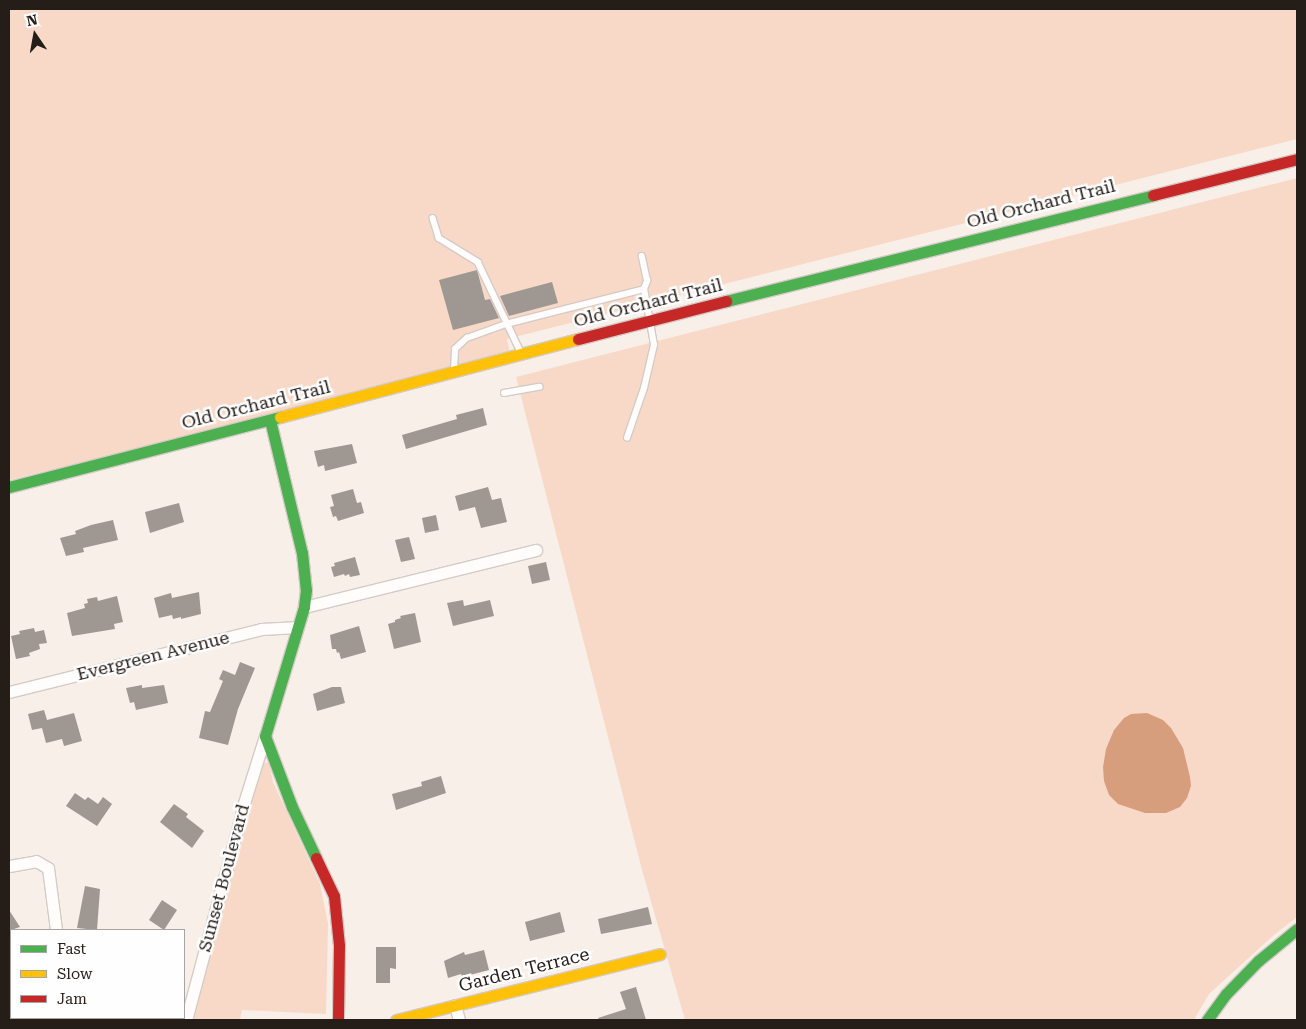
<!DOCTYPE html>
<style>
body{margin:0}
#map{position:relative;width:1306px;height:1029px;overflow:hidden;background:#f9efe9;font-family:"Roboto Serif",serif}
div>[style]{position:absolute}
.green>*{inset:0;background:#f8d9c8}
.water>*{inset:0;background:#d79e7e}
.building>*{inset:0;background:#9f9792}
.roads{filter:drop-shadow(1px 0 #d4cbc6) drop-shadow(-1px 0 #d4cbc6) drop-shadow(0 1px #d4cbc6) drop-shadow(0 -1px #d4cbc6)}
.lane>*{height:5.5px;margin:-2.75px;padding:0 2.75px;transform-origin:2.75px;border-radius:2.75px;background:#fefdfc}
.street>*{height:11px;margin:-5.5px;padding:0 5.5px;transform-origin:5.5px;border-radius:5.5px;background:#fefdfc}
.fast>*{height:11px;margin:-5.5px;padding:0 5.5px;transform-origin:5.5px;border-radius:5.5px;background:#4caf50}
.slow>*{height:11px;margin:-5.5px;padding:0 5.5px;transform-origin:5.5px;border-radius:5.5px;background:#ffc107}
.jam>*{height:11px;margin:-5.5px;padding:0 5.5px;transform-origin:5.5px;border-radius:5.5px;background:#c62828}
span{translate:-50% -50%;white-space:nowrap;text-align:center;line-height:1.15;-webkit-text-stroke:5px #fefefe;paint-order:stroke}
.street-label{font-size:18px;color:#251d18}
.frame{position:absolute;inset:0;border:10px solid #251d18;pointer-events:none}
.legend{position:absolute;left:10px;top:929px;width:175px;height:90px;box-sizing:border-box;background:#fefefe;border:1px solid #a7a4a2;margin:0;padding:6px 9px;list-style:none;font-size:15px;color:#251d18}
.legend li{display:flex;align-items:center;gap:10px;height:25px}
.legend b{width:25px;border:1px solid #a7a4a2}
.north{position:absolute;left:10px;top:10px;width:50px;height:50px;-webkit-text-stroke:4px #fefefe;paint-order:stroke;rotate:348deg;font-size:14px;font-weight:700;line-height:20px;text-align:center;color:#251d18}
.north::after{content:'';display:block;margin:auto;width:18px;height:22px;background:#251d18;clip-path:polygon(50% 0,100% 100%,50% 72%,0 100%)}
</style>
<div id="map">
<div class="green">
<i style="clip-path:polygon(9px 9px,1297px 9px,1297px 139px,507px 339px,511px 358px,9px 480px)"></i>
<i style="clip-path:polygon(1297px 178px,1297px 917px,1274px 935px,1209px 994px,1194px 1020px,685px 1020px,642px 870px,516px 377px)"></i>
<i style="clip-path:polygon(260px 762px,269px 763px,273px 782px,320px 884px,328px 923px,326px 1014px,242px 1010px,240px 1020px,191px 1020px)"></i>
</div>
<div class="water">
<i style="clip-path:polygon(1147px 713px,1163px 720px,1171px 728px,1183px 748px,1190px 777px,1191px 786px,1187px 798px,1180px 807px,1166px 813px,1145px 813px,1118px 804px,1109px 795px,1104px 781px,1103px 767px,1106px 749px,1114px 730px,1124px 718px,1131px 714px)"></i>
</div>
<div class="building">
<i style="clip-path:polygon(477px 270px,485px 300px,490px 299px,499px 318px,453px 330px,439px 280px)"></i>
<i style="clip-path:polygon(552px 282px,558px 303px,509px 316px,500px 296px)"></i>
<i style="clip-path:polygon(483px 408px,487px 425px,406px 449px,402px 435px,457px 419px,456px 415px)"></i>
<i style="clip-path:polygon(352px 444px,357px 463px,325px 471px,324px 465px,318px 467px,314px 451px)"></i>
<i style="clip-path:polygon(488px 487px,492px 500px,501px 498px,507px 522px,481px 528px,475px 507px,459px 511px,455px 496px)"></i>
<i style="clip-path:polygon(353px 489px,357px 503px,361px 502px,364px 513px,338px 521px,336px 516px,333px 517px,330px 507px,334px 506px,331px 495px)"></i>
<i style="clip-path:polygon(179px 503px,184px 522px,150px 533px,145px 512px)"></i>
<i style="clip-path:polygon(436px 515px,439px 530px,425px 533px,422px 518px)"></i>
<i style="clip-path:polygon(113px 520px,118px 540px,83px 548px,84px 552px,66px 556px,60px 538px,76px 534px,75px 531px,91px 525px)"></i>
<i style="clip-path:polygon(409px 537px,415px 559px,401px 562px,395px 540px)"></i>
<i style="clip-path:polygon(355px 557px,360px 575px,350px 577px,349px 574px,345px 576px,344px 574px,334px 577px,331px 567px,335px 566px,334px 563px)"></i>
<i style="clip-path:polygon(546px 562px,550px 580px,532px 584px,528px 566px)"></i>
<i style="clip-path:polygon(199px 592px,201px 614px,181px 619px,181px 617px,173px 619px,172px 615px,159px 618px,154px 598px,171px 593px,172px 598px)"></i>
<i style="clip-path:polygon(117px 596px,123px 622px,114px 624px,115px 629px,72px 636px,67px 613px,85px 608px,84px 604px,88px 603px,87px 599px,97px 597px,98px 601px)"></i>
<i style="clip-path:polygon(463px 600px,464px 606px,490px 600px,494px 616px,453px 626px,447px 603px)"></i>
<i style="clip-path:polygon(415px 613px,421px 642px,394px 649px,388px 624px,395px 622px,395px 620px,401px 618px,400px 616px)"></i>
<i style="clip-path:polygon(359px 626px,366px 652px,341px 659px,339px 652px,337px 653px,336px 649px,332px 649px,330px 635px)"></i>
<i style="clip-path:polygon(34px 628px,35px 632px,44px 630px,47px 643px,39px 644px,40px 649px,29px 653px,30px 656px,16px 659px,11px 636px,20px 634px,19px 631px)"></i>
<i style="clip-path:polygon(240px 662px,255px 668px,238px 709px,228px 745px,199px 738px,205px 711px,210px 712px,223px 681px,219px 679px,223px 670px,235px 675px)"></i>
<i style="clip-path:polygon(142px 685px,142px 688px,164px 685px,168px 703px,136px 710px,134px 702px,130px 703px,126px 688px)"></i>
<i style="clip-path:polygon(332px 687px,341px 687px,345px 703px,317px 711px,313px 694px)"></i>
<i style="clip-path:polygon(44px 710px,47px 720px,74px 713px,82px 741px,64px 746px,62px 739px,46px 743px,42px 728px,32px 730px,28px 714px)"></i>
<i style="clip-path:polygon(441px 776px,446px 793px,396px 810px,392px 794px,422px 786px,421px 782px)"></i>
<i style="clip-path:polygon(75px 793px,85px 800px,88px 797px,98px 804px,103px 797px,112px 804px,97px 826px,66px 806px)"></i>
<i style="clip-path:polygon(174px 804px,188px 814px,186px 817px,204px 831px,192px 848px,160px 822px)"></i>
<i style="clip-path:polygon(85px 886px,100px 889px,97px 930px,77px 928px)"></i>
<i style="clip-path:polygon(162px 900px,177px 910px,164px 930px,149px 920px)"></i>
<i style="clip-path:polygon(648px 907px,652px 924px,601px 934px,598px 919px)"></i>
<i style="clip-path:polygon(9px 910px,20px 927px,11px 930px,9px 935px)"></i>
<i style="clip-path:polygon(560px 912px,565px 932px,530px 941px,525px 922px)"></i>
<i style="clip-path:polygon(376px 947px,396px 947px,396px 969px,390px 968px,390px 983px,376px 983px)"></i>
<i style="clip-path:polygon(484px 950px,489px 970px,462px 977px,461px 974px,448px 978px,444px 961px,464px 952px,465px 955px)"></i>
<i style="clip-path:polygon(636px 987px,646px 1020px,599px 1020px,598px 1018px,626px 1009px,620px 992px)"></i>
</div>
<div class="roads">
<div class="lane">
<i style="left:433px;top:218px;width:21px;rotate:73deg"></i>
<i style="left:439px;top:238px;width:46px;rotate:31.6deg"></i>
<i style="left:478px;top:262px;width:100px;rotate:64.5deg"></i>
<i style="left:454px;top:370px;width:21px;rotate:-87deg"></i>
<i style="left:455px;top:349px;width:16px;rotate:-43deg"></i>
<i style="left:467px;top:338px;width:41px;rotate:-19.7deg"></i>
<i style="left:506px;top:324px;width:142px;rotate:-14.2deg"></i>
<i style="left:644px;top:289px;width:9px;rotate:-69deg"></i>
<i style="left:647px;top:281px;width:25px;rotate:-102deg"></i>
<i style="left:504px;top:393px;width:36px;rotate:-10deg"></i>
<i style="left:627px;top:438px;width:53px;rotate:-71.2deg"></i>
<i style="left:644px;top:388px;width:44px;rotate:-76.9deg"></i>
<i style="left:654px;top:345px;width:57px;rotate:-100.1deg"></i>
</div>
<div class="street">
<i style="left:304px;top:607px;width:239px;rotate:-13.8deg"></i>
<i style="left:9px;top:692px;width:260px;rotate:-14deg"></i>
<i style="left:261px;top:629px;width:37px;rotate:-3deg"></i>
<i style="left:9px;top:866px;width:27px;rotate:-10deg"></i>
<i style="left:36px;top:861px;width:14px;rotate:30deg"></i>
<i style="left:48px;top:868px;width:63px;rotate:82.6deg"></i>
<i style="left:455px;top:1005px;width:16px;rotate:75deg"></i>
<i style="left:82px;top:1018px;width:2px;rotate:63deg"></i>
<i style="left:186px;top:1020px;width:225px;rotate:-75deg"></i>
<i style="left:244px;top:803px;width:70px;rotate:-72.6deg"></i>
</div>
<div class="fast">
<i style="left:726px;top:301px;width:440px;rotate:-13.9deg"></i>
<i style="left:270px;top:420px;width:137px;rotate:76.5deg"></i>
<i style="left:302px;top:553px;width:37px;rotate:84deg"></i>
<i style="left:306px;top:590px;width:17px;rotate:97deg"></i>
<i style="left:304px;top:607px;width:135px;rotate:106.8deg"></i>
<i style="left:265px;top:736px;width:76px;rotate:69.2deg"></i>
<i style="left:292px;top:807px;width:56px;rotate:64.8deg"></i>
<i style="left:9px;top:487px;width:280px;rotate:-14.5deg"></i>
<i style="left:1207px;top:1020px;width:32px;rotate:-54deg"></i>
<i style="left:1226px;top:994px;width:46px;rotate:-45.9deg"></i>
<i style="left:1258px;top:961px;width:50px;rotate:-39.4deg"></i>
</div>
<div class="slow">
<i style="left:280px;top:417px;width:308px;rotate:-14.7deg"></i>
<i style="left:396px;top:1020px;width:272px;rotate:-14deg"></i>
</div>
<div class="jam">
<i style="left:1153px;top:195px;width:148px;rotate:-14deg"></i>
<i style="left:578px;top:339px;width:153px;rotate:-14.4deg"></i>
<i style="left:316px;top:858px;width:42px;rotate:64.7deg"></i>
<i style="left:334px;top:896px;width:49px;rotate:84.2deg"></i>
<i style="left:339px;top:945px;width:75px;rotate:90.8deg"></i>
</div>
</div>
<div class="street-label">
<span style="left:1041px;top:204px;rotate:-14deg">Old Orchard Trail</span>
<span style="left:648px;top:303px;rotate:-14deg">Old Orchard Trail</span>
<span style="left:256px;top:405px;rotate:-14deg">Old Orchard Trail</span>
<span style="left:153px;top:656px;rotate:-14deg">Evergreen Avenue</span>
<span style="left:224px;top:878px;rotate:-75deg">Sunset Boulevard</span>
<span style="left:524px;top:970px;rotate:-14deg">Garden Terrace</span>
</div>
<div class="frame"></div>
<ul class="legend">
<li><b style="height:6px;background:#4caf50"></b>Fast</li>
<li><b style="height:6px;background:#ffc107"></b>Slow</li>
<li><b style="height:6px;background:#c62828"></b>Jam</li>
</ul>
<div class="north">N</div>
</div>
